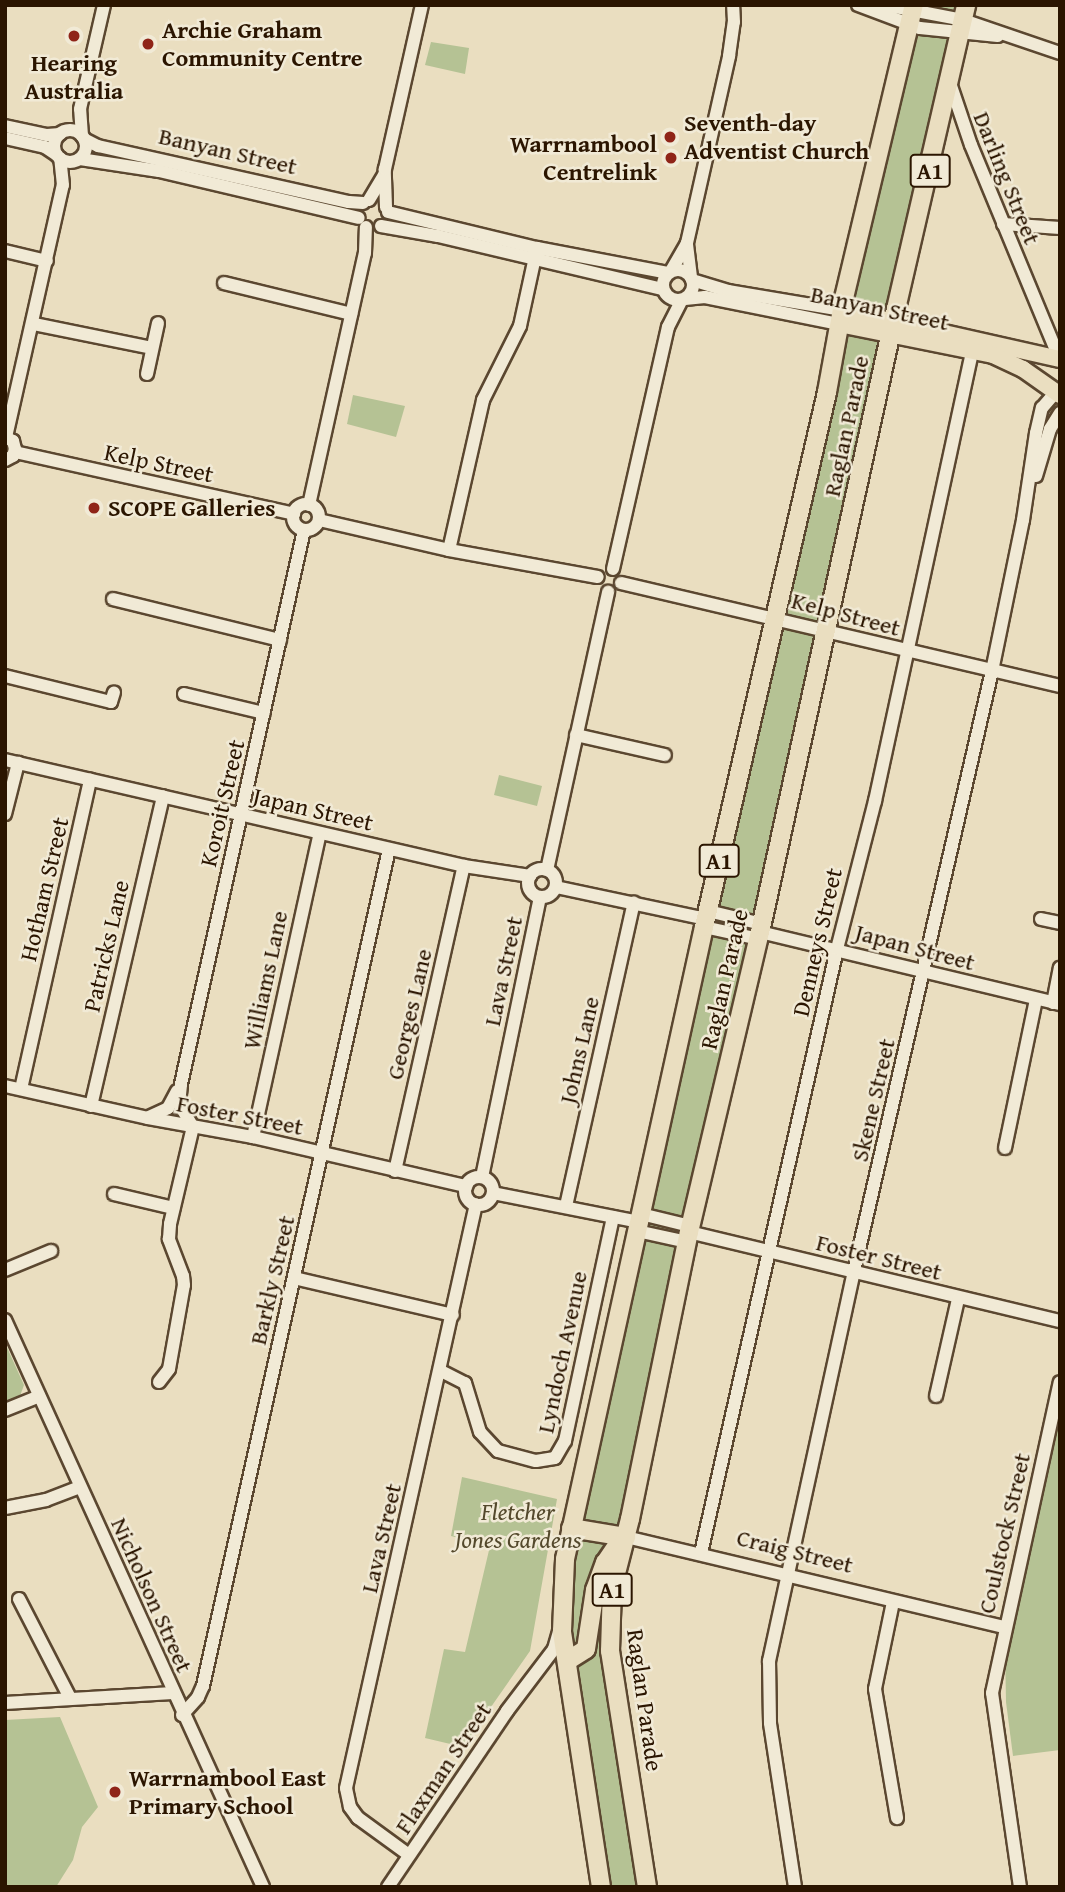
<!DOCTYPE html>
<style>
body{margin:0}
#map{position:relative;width:1065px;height:1892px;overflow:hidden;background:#eadec0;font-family:"Gentium Book Plus",serif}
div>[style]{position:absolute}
.green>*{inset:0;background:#b5c294}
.roads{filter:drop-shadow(2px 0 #5b4730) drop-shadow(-2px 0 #5b4730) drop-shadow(0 2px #5b4730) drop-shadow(0 -2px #5b4730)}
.minor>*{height:12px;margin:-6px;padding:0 6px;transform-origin:6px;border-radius:6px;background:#f1ead6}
.minor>.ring{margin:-6px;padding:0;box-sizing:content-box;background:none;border:12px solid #f1ead6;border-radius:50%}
.major>*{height:16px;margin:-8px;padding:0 8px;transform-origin:8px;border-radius:8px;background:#eadec0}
.highway>*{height:18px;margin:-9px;padding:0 9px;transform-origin:9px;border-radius:9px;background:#eadec0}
.dots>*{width:19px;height:19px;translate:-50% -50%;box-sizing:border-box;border:4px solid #f1ead6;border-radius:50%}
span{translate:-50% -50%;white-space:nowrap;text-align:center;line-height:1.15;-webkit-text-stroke:5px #f1ead6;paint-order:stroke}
.shield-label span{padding:2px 5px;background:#f1ead6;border:2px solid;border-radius:5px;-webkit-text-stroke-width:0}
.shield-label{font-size:23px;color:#2b1500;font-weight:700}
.poi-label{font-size:24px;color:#2b1500;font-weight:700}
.left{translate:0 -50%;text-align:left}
.right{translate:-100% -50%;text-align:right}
.street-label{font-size:24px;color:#2b1500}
.park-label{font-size:24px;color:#54492c;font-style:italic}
.frame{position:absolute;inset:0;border:7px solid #2b1500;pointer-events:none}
</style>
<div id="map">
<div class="green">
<i style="clip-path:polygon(914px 5px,966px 5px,610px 1604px,647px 1887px,601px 1887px,561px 1595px)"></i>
<i style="clip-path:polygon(431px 42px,469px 48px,465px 74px,425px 65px)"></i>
<i style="clip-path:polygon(353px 395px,405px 406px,396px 437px,347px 424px)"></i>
<i style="clip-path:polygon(499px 775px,542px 786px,537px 806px,494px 795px)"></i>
<i style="clip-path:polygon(5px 1343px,24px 1385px,20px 1396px,6px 1402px)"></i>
<i style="clip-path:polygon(1060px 1402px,1060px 1750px,1013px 1756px,1006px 1702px,1005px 1647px)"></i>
<i style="clip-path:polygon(462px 1477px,557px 1499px,530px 1651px,463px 1747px,425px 1738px,444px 1649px,465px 1652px,490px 1546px,451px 1536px)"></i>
<i style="clip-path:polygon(60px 1717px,98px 1807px,82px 1827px,73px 1860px,56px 1887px,5px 1887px,5px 1720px)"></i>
</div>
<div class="roads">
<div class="minor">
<i style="left:858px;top:5px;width:66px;rotate:20.4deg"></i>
<i style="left:920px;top:28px;width:78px;rotate:5.9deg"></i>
<i style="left:885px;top:5px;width:79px;rotate:10.9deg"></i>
<i style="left:963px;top:20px;width:102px;rotate:18.8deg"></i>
<i style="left:950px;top:83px;width:65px;rotate:71.3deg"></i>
<i style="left:971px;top:145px;width:233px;rotate:67.5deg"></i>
<i style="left:5px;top:126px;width:43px;rotate:12.1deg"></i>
<i style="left:47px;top:135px;width:13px;rotate:-4deg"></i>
<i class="ring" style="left:54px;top:130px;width:20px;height:20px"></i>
<i style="left:82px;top:136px;width:27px;rotate:-94deg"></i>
<i style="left:80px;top:109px;width:107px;rotate:-77deg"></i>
<i style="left:5px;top:138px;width:41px;rotate:12.7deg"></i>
<i style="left:45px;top:147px;width:14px;rotate:34deg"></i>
<i style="left:84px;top:139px;width:16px;rotate:27deg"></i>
<i style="left:98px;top:146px;width:257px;rotate:12.6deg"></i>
<i style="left:349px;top:202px;width:14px;rotate:4deg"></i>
<i style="left:80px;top:159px;width:80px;rotate:8.6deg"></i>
<i style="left:159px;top:171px;width:205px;rotate:13.2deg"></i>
<i style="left:369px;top:200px;width:29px;rotate:-59deg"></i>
<i style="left:386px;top:207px;width:38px;rotate:-92deg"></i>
<i style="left:385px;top:169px;width:168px;rotate:-77.3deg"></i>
<i style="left:388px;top:212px;width:153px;rotate:13.6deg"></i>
<i style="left:537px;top:248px;width:133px;rotate:10.8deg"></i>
<i style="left:1003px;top:224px;width:57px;rotate:4deg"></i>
<i style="left:381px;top:226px;width:58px;rotate:10deg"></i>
<i style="left:438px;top:236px;width:231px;rotate:13.3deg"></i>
<i style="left:5px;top:251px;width:43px;rotate:13.4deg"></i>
<i class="ring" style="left:663px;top:270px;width:18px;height:18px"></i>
<i style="left:671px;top:271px;width:32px;rotate:-60deg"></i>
<i style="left:691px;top:277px;width:34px;rotate:-97deg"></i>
<i style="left:687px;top:243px;width:192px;rotate:-77.3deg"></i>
<i style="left:729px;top:56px;width:34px;rotate:-82deg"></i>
<i style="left:734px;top:22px;width:17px;rotate:-93deg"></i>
<i style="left:692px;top:280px;width:38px;rotate:17deg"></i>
<i style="left:728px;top:291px;width:116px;rotate:9.5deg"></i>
<i style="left:224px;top:283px;width:131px;rotate:13.7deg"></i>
<i style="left:685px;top:299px;width:20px;rotate:-6deg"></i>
<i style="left:705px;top:297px;width:137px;rotate:11.4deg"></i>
<i style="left:34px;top:324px;width:120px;rotate:11.5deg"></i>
<i style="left:147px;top:374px;width:52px;rotate:-77.8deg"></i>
<i style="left:5px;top:437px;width:9px;rotate:27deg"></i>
<i style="left:13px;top:441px;width:8px;rotate:76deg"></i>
<i style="left:15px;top:449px;width:7px;rotate:106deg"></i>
<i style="left:13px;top:456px;width:9px;rotate:153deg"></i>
<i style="left:6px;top:437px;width:258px;rotate:-77.3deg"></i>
<i style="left:63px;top:185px;width:27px;rotate:-96deg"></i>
<i style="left:15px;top:452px;width:286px;rotate:12.5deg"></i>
<i style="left:1036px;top:476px;width:49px;rotate:-73.4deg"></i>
<i style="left:1050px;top:429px;width:19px;rotate:-58deg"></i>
<i class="ring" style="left:293px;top:504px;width:14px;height:14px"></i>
<i style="left:309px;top:505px;width:258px;rotate:-77.5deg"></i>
<i style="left:365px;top:253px;width:26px;rotate:-88deg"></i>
<i style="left:319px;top:520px;width:133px;rotate:13deg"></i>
<i style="left:449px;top:550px;width:151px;rotate:10.3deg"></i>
<i style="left:449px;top:550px;width:154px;rotate:-77.2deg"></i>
<i style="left:483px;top:400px;width:83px;rotate:-63.4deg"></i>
<i style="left:520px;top:326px;width:80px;rotate:-77.7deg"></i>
<i style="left:613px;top:569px;width:248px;rotate:-77.2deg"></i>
<i style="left:668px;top:327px;width:30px;rotate:-63deg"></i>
<i style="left:621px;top:583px;width:451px;rotate:13.2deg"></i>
<i style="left:113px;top:599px;width:172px;rotate:13.8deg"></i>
<i style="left:5px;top:676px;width:109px;rotate:13.8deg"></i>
<i style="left:111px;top:702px;width:10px;rotate:-73deg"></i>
<i style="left:184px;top:694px;width:82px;rotate:13.4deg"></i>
<i style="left:576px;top:735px;width:91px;rotate:12.7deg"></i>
<i style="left:5px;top:760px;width:471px;rotate:13deg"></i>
<i style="left:464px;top:866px;width:67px;rotate:8.6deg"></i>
<i style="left:5px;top:814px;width:53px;rotate:-75.7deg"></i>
<i class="ring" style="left:528px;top:869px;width:16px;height:16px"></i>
<i style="left:547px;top:870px;width:285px;rotate:-77.6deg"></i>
<i style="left:556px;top:887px;width:153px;rotate:12deg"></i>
<i style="left:708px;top:911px;width:56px;rotate:13.5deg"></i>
<i style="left:1041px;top:919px;width:19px;rotate:12deg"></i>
<i style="left:704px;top:927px;width:56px;rotate:12.3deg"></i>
<i style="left:760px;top:932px;width:309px;rotate:13.5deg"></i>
<i style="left:1053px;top:1003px;width:36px;rotate:-79deg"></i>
<i style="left:5px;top:1086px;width:147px;rotate:12.6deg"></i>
<i style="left:148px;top:1118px;width:107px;rotate:10.3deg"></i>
<i style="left:253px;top:1137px;width:219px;rotate:13deg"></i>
<i style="left:21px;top:1089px;width:317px;rotate:-77.4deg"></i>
<i style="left:91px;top:1106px;width:318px;rotate:-76.9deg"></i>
<i style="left:149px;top:1117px;width:21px;rotate:-25deg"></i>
<i style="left:168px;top:1108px;width:19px;rotate:-62deg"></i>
<i style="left:253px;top:1137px;width:311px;rotate:-77.6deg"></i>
<i style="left:1005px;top:1148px;width:152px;rotate:-78.2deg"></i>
<i style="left:395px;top:1171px;width:313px;rotate:-77.3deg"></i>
<i style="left:482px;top:1177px;width:286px;rotate:-78.3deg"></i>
<i class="ring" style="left:465px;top:1177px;width:16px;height:16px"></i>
<i style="left:493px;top:1193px;width:149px;rotate:11.2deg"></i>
<i style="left:114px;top:1194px;width:61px;rotate:13.3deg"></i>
<i style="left:566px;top:1206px;width:311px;rotate:-77.4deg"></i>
<i style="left:641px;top:1214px;width:50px;rotate:13.8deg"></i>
<i style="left:637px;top:1231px;width:51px;rotate:12.4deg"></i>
<i style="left:689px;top:1232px;width:382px;rotate:13.5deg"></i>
<i style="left:5px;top:1270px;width:50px;rotate:-22.4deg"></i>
<i style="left:294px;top:1278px;width:163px;rotate:13.1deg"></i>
<i style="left:5px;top:1320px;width:623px;rotate:65.53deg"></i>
<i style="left:441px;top:1371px;width:27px;rotate:27deg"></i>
<i style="left:465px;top:1383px;width:51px;rotate:73deg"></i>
<i style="left:480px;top:1432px;width:26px;rotate:47deg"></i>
<i style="left:498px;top:1451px;width:39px;rotate:15deg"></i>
<i style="left:536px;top:1461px;width:19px;rotate:-9deg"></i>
<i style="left:555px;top:1458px;width:20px;rotate:-60deg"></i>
<i style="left:565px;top:1441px;width:229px;rotate:-77.9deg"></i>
<i style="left:159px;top:1382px;width:16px;rotate:-52deg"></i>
<i style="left:169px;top:1369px;width:85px;rotate:-79.9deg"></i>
<i style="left:184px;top:1285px;width:9px;rotate:-96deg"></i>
<i style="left:183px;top:1276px;width:40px;rotate:-111deg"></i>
<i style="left:169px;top:1239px;width:15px;rotate:-86deg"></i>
<i style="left:170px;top:1224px;width:100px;rotate:-76.7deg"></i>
<i style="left:193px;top:1127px;width:27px;rotate:-121deg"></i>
<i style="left:179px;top:1104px;width:20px;rotate:-84deg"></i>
<i style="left:181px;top:1084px;width:567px;rotate:-77.48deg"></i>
<i style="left:936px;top:1396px;width:99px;rotate:-77.2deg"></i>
<i style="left:5px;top:1410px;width:37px;rotate:-22deg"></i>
<i style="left:5px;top:1508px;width:42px;rotate:-11deg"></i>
<i style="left:46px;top:1500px;width:36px;rotate:-21deg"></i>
<i style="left:626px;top:1537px;width:390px;rotate:13.4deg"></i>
<i style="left:701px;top:1553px;width:619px;rotate:-77.31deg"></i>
<i style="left:837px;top:949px;width:153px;rotate:-75.6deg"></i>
<i style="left:875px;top:801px;width:460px;rotate:-77.8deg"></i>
<i style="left:19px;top:1599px;width:111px;rotate:62.7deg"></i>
<i style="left:893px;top:1602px;width:89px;rotate:101.7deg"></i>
<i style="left:875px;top:1689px;width:131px;rotate:80.3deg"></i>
<i style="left:5px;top:1703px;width:168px;rotate:-3.4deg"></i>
<i style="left:182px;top:1715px;width:24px;rotate:-48deg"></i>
<i style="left:198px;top:1697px;width:12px;rotate:-66deg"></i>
<i style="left:203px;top:1686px;width:857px;rotate:-77.47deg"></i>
<i style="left:409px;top:1855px;width:63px;rotate:-144deg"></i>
<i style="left:358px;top:1818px;width:14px;rotate:-126deg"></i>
<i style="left:350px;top:1807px;width:19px;rotate:-102deg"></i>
<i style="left:346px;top:1788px;width:598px;rotate:-77.45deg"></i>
<i style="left:388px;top:1887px;width:212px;rotate:-55.9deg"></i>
<i style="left:507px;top:1711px;width:78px;rotate:-52.8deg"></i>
<i style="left:554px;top:1649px;width:18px;rotate:-74deg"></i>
<i style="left:795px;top:1887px;width:166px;rotate:-98.7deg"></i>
<i style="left:770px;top:1723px;width:62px;rotate:-90.9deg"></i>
<i style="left:769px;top:1661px;width:399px;rotate:-77.7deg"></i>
<i style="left:854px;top:1271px;width:616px;rotate:-77.05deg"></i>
<i style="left:992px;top:671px;width:154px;rotate:-78.4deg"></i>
<i style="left:1023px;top:520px;width:88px;rotate:-81.5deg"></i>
<i style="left:1036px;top:433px;width:26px;rotate:-77deg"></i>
<i style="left:1042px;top:408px;width:21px;rotate:-49deg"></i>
<i style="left:1020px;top:1887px;width:196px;rotate:-98.2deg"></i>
<i style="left:992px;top:1693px;width:318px;rotate:-77.7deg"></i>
</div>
<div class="major">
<i style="left:842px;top:310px;width:223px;rotate:12.7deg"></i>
<i style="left:839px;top:324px;width:157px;rotate:11.4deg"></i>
<i style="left:993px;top:355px;width:33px;rotate:25deg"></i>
<i style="left:1023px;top:369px;width:45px;rotate:35.1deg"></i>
</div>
<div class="highway">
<i style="left:571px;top:1528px;width:56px;rotate:9.3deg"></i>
<i style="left:567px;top:1661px;width:22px;rotate:-32deg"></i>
<i style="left:586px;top:1649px;width:60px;rotate:-81.3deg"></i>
<i style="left:595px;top:1590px;width:29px;rotate:-70deg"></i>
<i style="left:605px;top:1563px;width:23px;rotate:-56deg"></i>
<i style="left:601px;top:1887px;width:259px;rotate:-98.7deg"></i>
<i style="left:562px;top:1631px;width:72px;rotate:-87.6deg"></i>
<i style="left:565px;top:1559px;width:647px;rotate:-77.6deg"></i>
<i style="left:704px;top:927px;width:549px;rotate:-77.05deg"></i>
<i style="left:827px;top:392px;width:96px;rotate:-79.7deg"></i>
<i style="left:844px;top:298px;width:301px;rotate:-76.6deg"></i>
<i style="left:647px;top:1887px;width:239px;rotate:-98.9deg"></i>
<i style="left:610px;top:1651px;width:62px;rotate:-88.2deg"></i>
<i style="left:612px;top:1589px;width:72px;rotate:-75.6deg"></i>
<i style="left:630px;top:1519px;width:293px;rotate:-78.4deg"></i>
<i style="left:689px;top:1232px;width:308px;rotate:-76.7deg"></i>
<i style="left:760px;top:932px;width:638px;rotate:-77.69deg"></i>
<i style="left:896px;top:309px;width:312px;rotate:-77deg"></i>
</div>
</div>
<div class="dots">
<i style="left:74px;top:36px;background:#8f2418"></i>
<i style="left:148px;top:44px;background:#8f2418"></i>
<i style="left:670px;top:137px;background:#8f2418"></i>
<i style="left:671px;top:158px;background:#8f2418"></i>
<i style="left:94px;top:508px;background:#8f2418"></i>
<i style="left:115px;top:1792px;background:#8f2418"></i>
</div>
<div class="shield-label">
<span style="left:930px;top:171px">A1</span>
<span style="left:719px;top:861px">A1</span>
<span style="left:612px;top:1590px">A1</span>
</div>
<div class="poi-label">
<span class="left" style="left:162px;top:44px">Archie Graham<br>Community Centre</span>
<span style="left:74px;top:77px">Hearing<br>Australia</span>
<span class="left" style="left:684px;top:137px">Seventh-day<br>Adventist Church</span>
<span class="right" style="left:657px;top:158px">Warrnambool<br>Centrelink</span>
<span class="left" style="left:108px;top:508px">SCOPE Galleries</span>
<span class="left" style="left:129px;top:1792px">Warrnambool East<br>Primary School</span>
</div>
<div class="street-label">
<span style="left:228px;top:151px;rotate:13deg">Banyan Street</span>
<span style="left:1007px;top:178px;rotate:68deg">Darling Street</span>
<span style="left:880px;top:308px;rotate:12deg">Banyan Street</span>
<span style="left:846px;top:426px;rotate:-78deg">Raglan Parade</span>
<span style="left:159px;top:463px;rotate:12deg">Kelp Street</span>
<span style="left:846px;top:614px;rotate:15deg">Kelp Street</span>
<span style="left:222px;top:803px;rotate:-77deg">Koroit Street</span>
<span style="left:313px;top:809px;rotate:13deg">Japan Street</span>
<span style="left:44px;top:889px;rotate:-77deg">Hotham Street</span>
<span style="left:817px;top:942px;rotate:-77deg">Denneys Street</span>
<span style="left:106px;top:946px;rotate:-77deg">Patricks Lane</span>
<span style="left:915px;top:947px;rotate:15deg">Japan Street</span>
<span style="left:503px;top:971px;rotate:-78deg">Lava Street</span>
<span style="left:724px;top:979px;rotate:-77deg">Raglan Parade</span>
<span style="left:265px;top:980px;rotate:-78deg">Williams Lane</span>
<span style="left:409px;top:1014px;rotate:-77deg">Georges Lane</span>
<span style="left:579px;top:1050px;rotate:-77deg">Johns Lane</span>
<span style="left:873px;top:1100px;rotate:-77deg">Skene Street</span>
<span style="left:240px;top:1115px;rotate:11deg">Foster Street</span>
<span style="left:879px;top:1257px;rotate:14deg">Foster Street</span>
<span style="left:272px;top:1280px;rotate:-77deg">Barkly Street</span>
<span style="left:562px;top:1352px;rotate:-78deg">Lyndoch Avenue</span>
<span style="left:1004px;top:1533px;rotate:-77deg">Coulstock Street</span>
<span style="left:381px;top:1538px;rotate:-77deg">Lava Street</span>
<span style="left:795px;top:1551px;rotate:14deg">Craig Street</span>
<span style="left:152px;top:1595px;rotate:66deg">Nicholson Street</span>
<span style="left:645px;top:1700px;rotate:82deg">Raglan Parade</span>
<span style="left:443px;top:1768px;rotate:-56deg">Flaxman Street</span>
</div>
<div class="park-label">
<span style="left:518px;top:1526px">Fletcher<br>Jones Gardens</span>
</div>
<div class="frame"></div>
</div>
